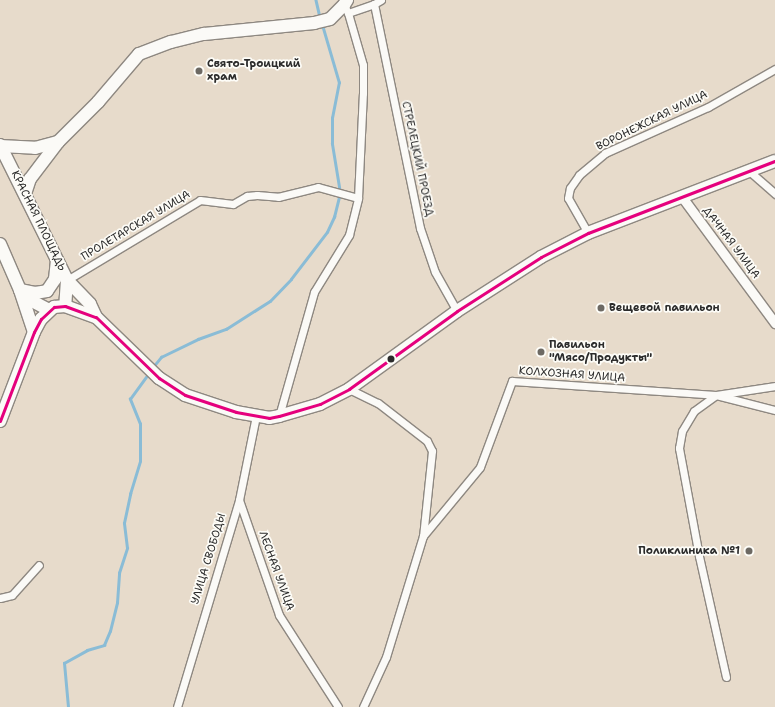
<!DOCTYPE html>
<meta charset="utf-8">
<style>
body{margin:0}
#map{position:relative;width:775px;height:707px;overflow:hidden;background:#e7dbcb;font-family:"Shantell Sans",sans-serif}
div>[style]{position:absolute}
.stream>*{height:2.5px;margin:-1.25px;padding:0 1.25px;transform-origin:1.25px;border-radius:1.25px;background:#8abcd6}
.roads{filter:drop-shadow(1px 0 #8e8881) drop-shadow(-1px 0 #8e8881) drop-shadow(0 1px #8e8881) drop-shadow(0 -1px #8e8881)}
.minor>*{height:7px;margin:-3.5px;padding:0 3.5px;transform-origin:3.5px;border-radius:3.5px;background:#fbfaf7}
.tertiary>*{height:9px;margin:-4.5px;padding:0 4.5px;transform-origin:4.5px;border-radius:4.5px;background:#fbfaf7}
.primary>*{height:12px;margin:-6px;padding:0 6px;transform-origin:6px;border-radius:6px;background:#fbfaf7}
.bus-1>*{height:3px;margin:-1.5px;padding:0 1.5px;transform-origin:1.5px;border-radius:1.5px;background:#e5007d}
.dots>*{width:11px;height:11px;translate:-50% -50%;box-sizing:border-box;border:2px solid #fdfcf7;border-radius:50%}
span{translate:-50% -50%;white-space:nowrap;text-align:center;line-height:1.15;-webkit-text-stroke:3.5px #fdfcf7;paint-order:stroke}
.poi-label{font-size:11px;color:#2b2b2b;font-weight:700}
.left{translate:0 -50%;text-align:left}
.right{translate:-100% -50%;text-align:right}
.street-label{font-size:11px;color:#2b2b2b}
</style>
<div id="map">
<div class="stream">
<i style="left:316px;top:0;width:18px;rotate:77deg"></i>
<i style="left:153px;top:367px;width:13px;rotate:-51deg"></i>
<i style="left:161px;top:357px;width:41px;rotate:-25.9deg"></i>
<i style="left:198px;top:339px;width:30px;rotate:-20deg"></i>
<i style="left:226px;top:329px;width:52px;rotate:-32.5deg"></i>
<i style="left:270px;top:301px;width:30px;rotate:-46deg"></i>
<i style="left:291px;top:279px;width:59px;rotate:-52.5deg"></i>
<i style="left:327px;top:232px;width:17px;rotate:-65deg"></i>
<i style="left:334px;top:217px;width:25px;rotate:-76deg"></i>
<i style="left:340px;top:193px;width:50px;rotate:-99.3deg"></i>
<i style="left:332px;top:144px;width:26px;rotate:-90deg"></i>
<i style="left:332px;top:118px;width:36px;rotate:-79deg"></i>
<i style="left:339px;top:83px;width:60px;rotate:-106.3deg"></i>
<i style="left:68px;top:707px;width:44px;rotate:-95.2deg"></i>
<i style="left:64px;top:663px;width:26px;rotate:-29deg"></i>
<i style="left:87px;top:650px;width:18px;rotate:-16deg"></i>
<i style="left:104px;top:645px;width:15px;rotate:-67deg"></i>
<i style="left:110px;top:631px;width:29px;rotate:-76deg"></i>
<i style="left:117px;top:603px;width:30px;rotate:-86deg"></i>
<i style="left:119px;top:573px;width:26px;rotate:-72deg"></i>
<i style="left:127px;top:548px;width:25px;rotate:-97deg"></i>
<i style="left:124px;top:523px;width:30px;rotate:-78deg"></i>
<i style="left:130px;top:494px;width:34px;rotate:-73deg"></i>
<i style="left:140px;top:461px;width:37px;rotate:-90deg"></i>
<i style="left:140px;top:424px;width:27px;rotate:-112deg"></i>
<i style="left:130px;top:399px;width:32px;rotate:-54deg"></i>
</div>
<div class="roads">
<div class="minor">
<i style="left:374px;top:4px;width:229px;rotate:78.4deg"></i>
<i style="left:420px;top:228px;width:46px;rotate:71.2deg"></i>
<i style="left:435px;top:272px;width:45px;rotate:60.6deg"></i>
<i style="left:346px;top:9px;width:4px;rotate:63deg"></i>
<i style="left:348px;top:13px;width:28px;rotate:-19deg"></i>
<i style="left:374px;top:4px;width:8px;rotate:-30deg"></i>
<i style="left:749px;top:171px;width:35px;rotate:41deg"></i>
<i style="left:588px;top:233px;width:40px;rotate:-119.7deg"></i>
<i style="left:568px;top:198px;width:10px;rotate:-79deg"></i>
<i style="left:570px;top:188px;width:16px;rotate:-55deg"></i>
<i style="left:579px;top:175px;width:34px;rotate:-40deg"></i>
<i style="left:605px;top:153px;width:113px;rotate:-24.1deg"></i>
<i style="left:708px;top:107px;width:77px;rotate:-29.6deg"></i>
<i style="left:67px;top:280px;width:155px;rotate:-31deg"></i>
<i style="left:200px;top:200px;width:33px;rotate:7deg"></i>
<i style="left:233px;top:204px;width:16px;rotate:-30deg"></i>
<i style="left:247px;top:196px;width:10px;rotate:-6deg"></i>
<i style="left:257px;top:195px;width:21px;rotate:5deg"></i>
<i style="left:278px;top:197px;width:41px;rotate:-14deg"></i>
<i style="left:318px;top:187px;width:41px;rotate:15.4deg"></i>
<i style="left:349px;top:389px;width:32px;rotate:26deg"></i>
<i style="left:378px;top:403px;width:62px;rotate:37.8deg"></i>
<i style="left:427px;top:441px;width:11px;rotate:63deg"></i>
<i style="left:432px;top:451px;width:85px;rotate:96deg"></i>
<i style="left:279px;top:416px;width:129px;rotate:-74.2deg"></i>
<i style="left:314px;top:292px;width:67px;rotate:-58.4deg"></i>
<i style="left:349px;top:235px;width:38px;rotate:-76deg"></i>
<i style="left:358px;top:198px;width:105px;rotate:-87.3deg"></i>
<i style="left:363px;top:93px;width:28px;rotate:-90deg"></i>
<i style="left:363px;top:65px;width:54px;rotate:-106.1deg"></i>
<i style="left:239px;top:500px;width:122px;rotate:70.8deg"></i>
<i style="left:279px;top:615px;width:109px;rotate:57.3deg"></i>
<i style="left:0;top:598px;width:12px;rotate:-14deg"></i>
<i style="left:12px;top:595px;width:40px;rotate:-48deg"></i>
<i style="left:726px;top:677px;width:124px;rotate:-102.6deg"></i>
<i style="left:699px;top:556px;width:110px;rotate:-100.5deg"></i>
<i style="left:679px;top:448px;width:17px;rotate:-80deg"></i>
<i style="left:682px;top:431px;width:23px;rotate:-59deg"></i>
<i style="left:694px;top:411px;width:27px;rotate:-36deg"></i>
<i style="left:716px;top:395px;width:61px;rotate:14.3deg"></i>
<i style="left:177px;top:707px;width:216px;rotate:-73.3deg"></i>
<i style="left:239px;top:500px;width:86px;rotate:-78.6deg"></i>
<i style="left:363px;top:707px;width:55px;rotate:-65.3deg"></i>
<i style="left:386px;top:657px;width:127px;rotate:-73deg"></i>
<i style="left:423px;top:536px;width:89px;rotate:-50.4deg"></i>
<i style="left:480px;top:467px;width:92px;rotate:-69.6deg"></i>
<i style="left:512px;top:381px;width:204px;rotate:3.9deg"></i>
<i style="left:716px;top:395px;width:60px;rotate:-8.7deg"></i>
</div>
<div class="tertiary">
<i style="left:682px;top:197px;width:157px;rotate:53.6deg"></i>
</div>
<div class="primary">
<i style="left:0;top:145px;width:151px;rotate:63.6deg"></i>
<i style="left:67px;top:280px;width:26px;rotate:94deg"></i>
<i style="left:0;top:146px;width:35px;rotate:3deg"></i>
<i style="left:35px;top:148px;width:24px;rotate:-15deg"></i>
<i style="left:25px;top:194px;width:16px;rotate:-72deg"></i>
<i style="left:30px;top:179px;width:46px;rotate:-52.9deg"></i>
<i style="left:58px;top:142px;width:57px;rotate:-45deg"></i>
<i style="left:98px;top:102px;width:63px;rotate:-49.5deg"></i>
<i style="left:139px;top:54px;width:34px;rotate:-21deg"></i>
<i style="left:171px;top:42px;width:34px;rotate:-14deg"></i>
<i style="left:204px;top:34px;width:111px;rotate:-5.7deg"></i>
<i style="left:314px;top:23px;width:16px;rotate:-14deg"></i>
<i style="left:330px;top:19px;width:20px;rotate:-45deg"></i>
<i style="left:344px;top:5px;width:6px;rotate:-59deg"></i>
<i style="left:0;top:244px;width:50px;rotate:66.5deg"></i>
<i style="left:20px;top:290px;width:44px;rotate:71.6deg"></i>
<i style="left:67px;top:280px;width:33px;rotate:46deg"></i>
<i style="left:90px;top:304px;width:14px;rotate:65deg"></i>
<i style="left:20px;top:290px;width:15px;rotate:11deg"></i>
<i style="left:35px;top:293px;width:12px;rotate:-9deg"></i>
<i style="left:47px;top:291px;width:14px;rotate:-56deg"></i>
<i style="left:55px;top:279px;width:19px;rotate:-84deg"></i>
<i style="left:22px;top:292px;width:13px;rotate:42deg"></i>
<i style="left:32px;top:301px;width:19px;rotate:28deg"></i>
<i style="left:0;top:421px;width:95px;rotate:-69.1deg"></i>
<i style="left:34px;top:332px;width:15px;rotate:-62deg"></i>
<i style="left:41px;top:319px;width:18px;rotate:-43deg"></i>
<i style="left:54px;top:307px;width:11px;rotate:-5deg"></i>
<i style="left:65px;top:306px;width:33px;rotate:20deg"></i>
<i style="left:96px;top:317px;width:88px;rotate:44.1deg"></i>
<i style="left:159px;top:378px;width:31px;rotate:33deg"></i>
<i style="left:185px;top:395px;width:54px;rotate:18.4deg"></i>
<i style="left:236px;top:412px;width:34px;rotate:10deg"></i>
<i style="left:269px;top:418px;width:10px;rotate:-11deg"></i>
<i style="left:279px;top:416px;width:43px;rotate:-16.3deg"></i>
<i style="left:320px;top:404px;width:33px;rotate:-27deg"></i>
<i style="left:349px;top:389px;width:133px;rotate:-35.8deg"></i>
<i style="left:457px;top:311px;width:100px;rotate:-32.7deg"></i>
<i style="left:541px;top:257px;width:53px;rotate:-27.1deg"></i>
<i style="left:588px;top:233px;width:200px;rotate:-21.1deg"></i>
</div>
</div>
<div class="bus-1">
<i style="left:0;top:421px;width:95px;rotate:-69.1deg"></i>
<i style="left:34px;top:332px;width:15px;rotate:-62deg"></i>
<i style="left:41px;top:319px;width:18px;rotate:-43deg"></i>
<i style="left:54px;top:307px;width:11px;rotate:-5deg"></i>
<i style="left:65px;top:306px;width:33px;rotate:20deg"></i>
<i style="left:96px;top:317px;width:88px;rotate:44.1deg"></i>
<i style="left:159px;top:378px;width:31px;rotate:33deg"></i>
<i style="left:185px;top:395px;width:54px;rotate:18.4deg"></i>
<i style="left:236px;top:412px;width:34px;rotate:10deg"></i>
<i style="left:269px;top:418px;width:10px;rotate:-11deg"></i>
<i style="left:279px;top:416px;width:43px;rotate:-16.3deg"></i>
<i style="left:320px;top:404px;width:33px;rotate:-27deg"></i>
<i style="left:349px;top:389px;width:133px;rotate:-35.8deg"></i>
<i style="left:457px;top:311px;width:100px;rotate:-32.7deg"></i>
<i style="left:541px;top:257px;width:53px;rotate:-27.1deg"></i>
<i style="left:588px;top:233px;width:200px;rotate:-21.1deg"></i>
</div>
<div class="dots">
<i style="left:199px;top:71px;background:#6d6963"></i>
<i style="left:601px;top:308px;background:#6d6963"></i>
<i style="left:541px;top:352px;background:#6d6963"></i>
<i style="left:391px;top:359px;background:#2b2b2b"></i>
<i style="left:749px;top:551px;background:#6d6963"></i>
</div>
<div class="poi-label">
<span class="left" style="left:207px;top:71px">Свято-Троицкий<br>храм</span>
<span class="left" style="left:609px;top:308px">Вещевой павильон</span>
<span class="left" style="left:549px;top:352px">Павильон<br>"Мясо/Продукты"</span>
<span class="right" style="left:740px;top:551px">Поликлиника №1</span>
</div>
<div class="street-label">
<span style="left:652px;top:121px;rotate:-26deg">ВОРОНЕЖСКАЯ УЛИЦА</span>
<span style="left:417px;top:159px;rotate:78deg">СТРЕЛЕЦКИЙ ПРОЕЗД</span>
<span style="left:38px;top:221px;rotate:64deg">КРАСНАЯ ПЛОЩАДЬ</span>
<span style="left:136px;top:226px;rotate:-31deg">ПРОЛЕТАРСКАЯ УЛИЦА</span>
<span style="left:731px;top:243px;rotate:53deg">ДАЧНАЯ УЛИЦА</span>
<span style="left:572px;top:375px;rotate:4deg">КОЛХОЗНАЯ УЛИЦА</span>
<span style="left:209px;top:559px;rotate:-73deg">УЛИЦА СВОБОДЫ</span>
<span style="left:276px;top:571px;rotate:70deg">ЛЕСНАЯ УЛИЦА</span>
</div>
</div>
